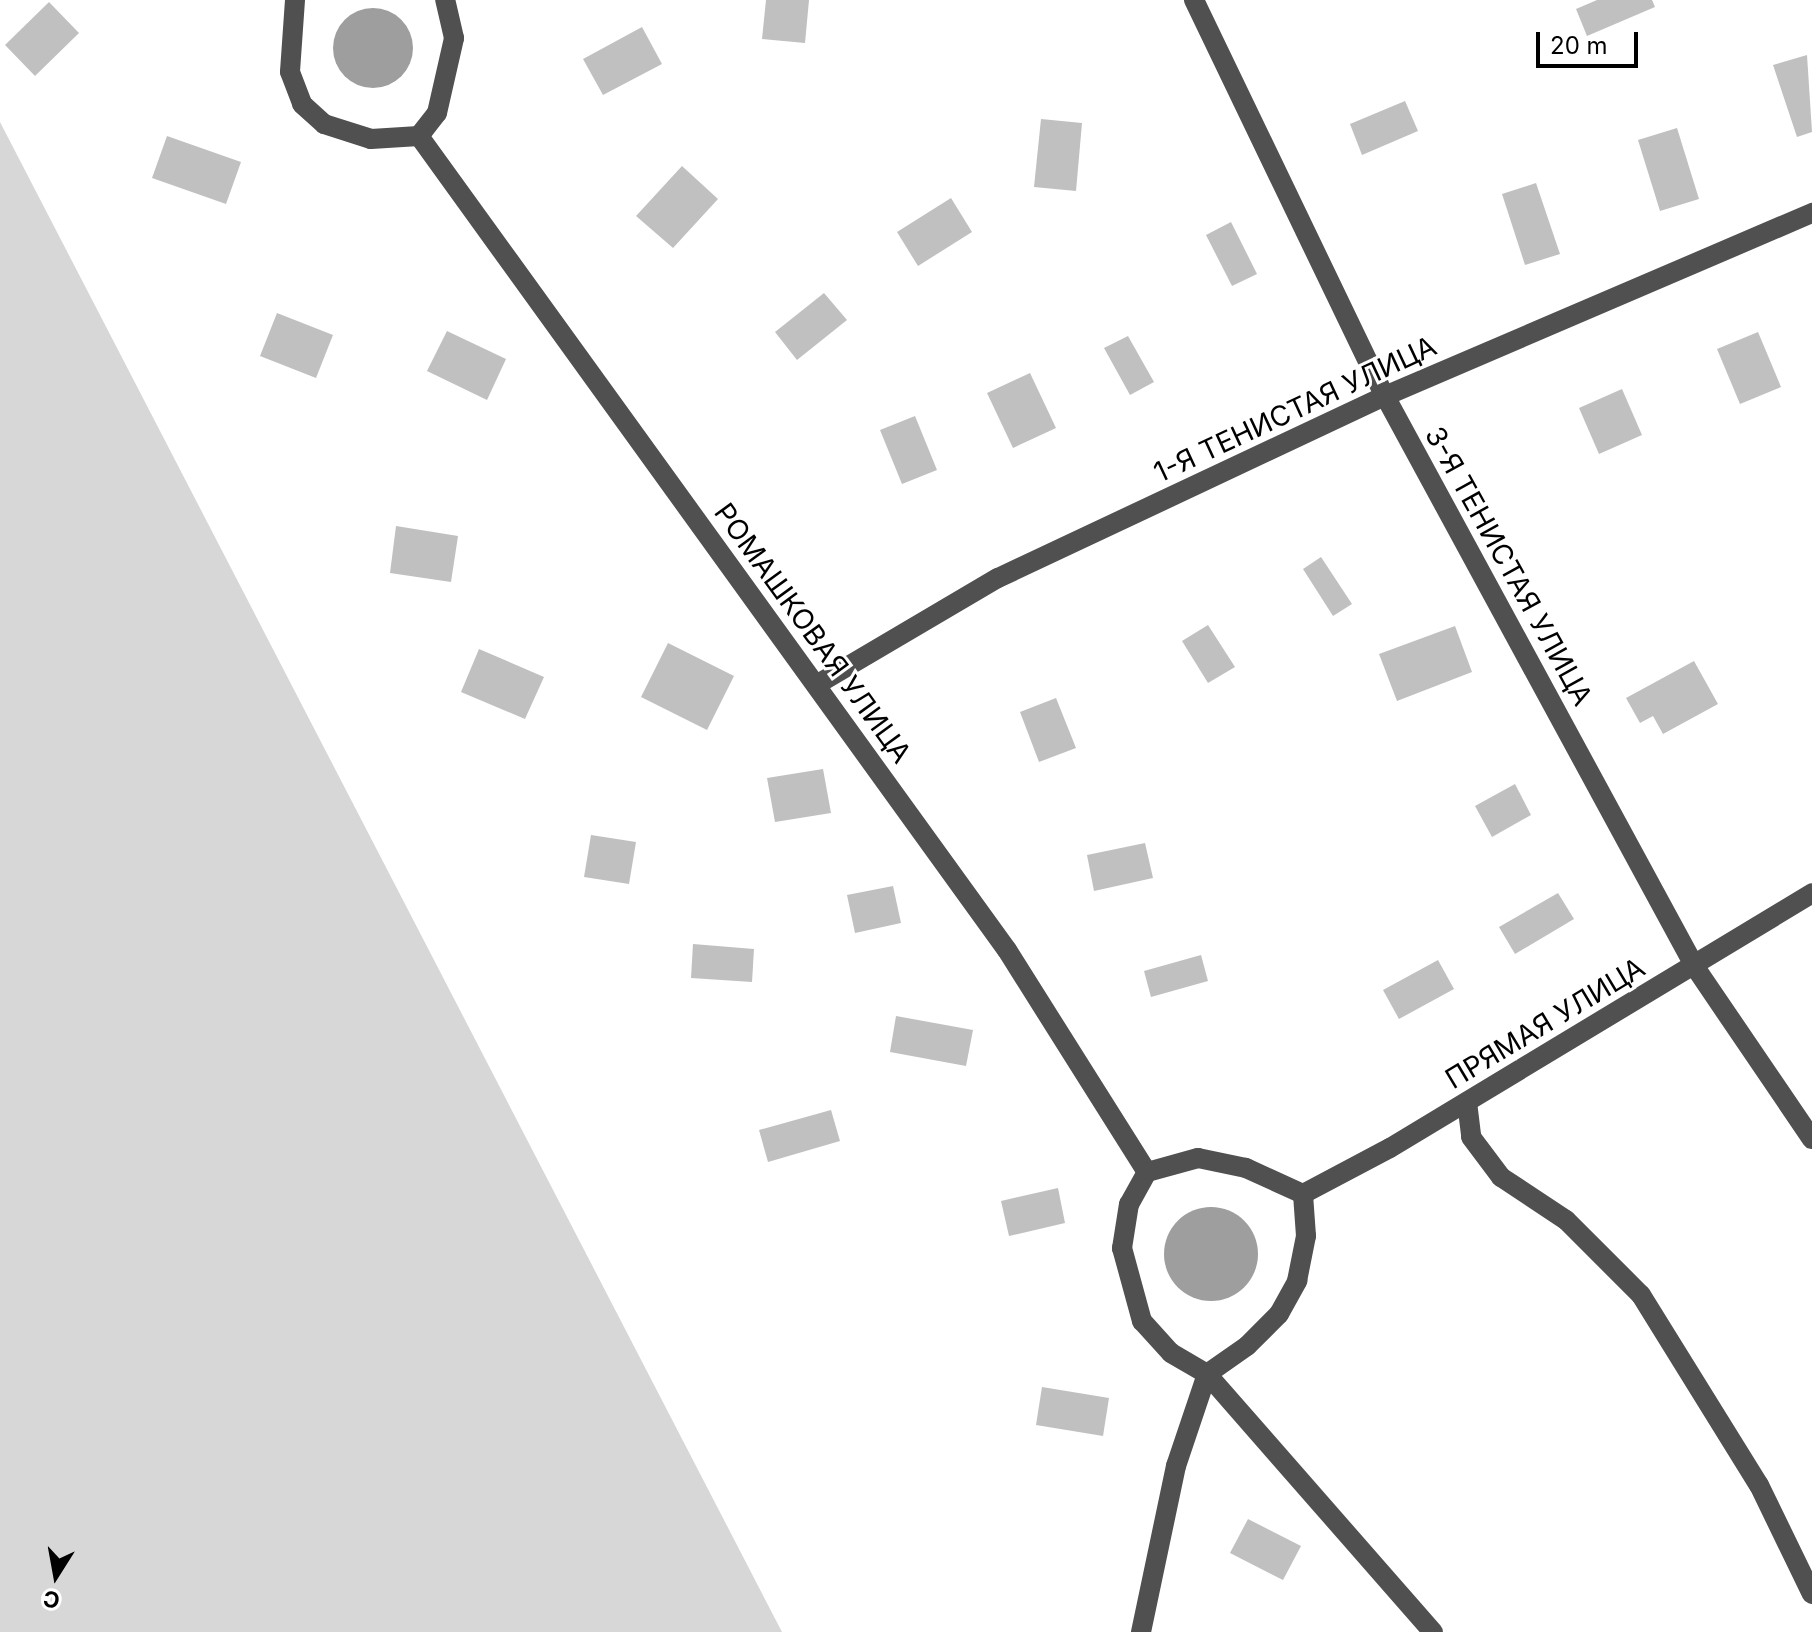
<!DOCTYPE html>
<meta charset="utf-8">
<style>
body{margin:0}
#map{position:relative;width:1812px;height:1632px;overflow:hidden;background:#fff;font-family:Inter,sans-serif}
div>[style]{position:absolute}
.green>*{inset:0;background:#d7d7d7}
.water>*{inset:0;background:#9e9e9e}
.round{border-radius:50%}
.building>*{inset:0;background:#c0c0c0}
.minor>*{height:20px;margin:-10px;padding:0 10px;transform-origin:10px;border-radius:10px;background:#505050}
span{translate:-50% -50%;white-space:nowrap;text-align:center;line-height:1.15;-webkit-text-stroke:6px #fff;paint-order:stroke}
.street-label{font-size:28px;color:#000}
.north{position:absolute;left:16px;top:1536px;width:80px;height:80px;-webkit-text-stroke:6px #fff;paint-order:stroke;rotate:191deg;font-size:22px;font-weight:700;line-height:32px;text-align:center;color:#000}
.north::after{content:'';display:block;margin:auto;width:28px;height:36px;background:#000;clip-path:polygon(50% 0,100% 100%,50% 72%,0 100%)}
.scale{position:absolute;left:1536px;top:32px;width:102px;height:36px;box-sizing:border-box;border:4px solid #000;border-top:0;padding-left:10px;font-size:24px;line-height:28px;white-space:nowrap;color:#000;-webkit-text-stroke:6px #fff;paint-order:stroke}
</style>
<div id="map">
<div class="green">
<i style="clip-path:polygon(0 122px,782px 1632px,0 1632px)"></i>
</div>
<div class="water">
<i class="round" style="left:333px;top:8px;width:80px;height:80px"></i>
<i class="round" style="left:1164px;top:1207px;width:94px;height:94px"></i>
</div>
<div class="building">
<i style="clip-path:polygon(766px 0,809px 0,805px 43px,762px 39px)"></i>
<i style="clip-path:polygon(1597px 0,1652px 0,1655px 7px,1587px 36px,1576px 9px)"></i>
<i style="clip-path:polygon(49px 2px,79px 33px,35px 76px,5px 45px)"></i>
<i style="clip-path:polygon(642px 27px,662px 64px,603px 95px,583px 59px)"></i>
<i style="clip-path:polygon(1807px 55px,1812px 132px,1797px 137px,1773px 65px)"></i>
<i style="clip-path:polygon(1405px 101px,1418px 131px,1362px 155px,1350px 124px)"></i>
<i style="clip-path:polygon(1041px 119px,1082px 123px,1076px 191px,1034px 187px)"></i>
<i style="clip-path:polygon(1677px 128px,1699px 199px,1660px 211px,1638px 140px)"></i>
<i style="clip-path:polygon(167px 136px,241px 162px,226px 204px,152px 178px)"></i>
<i style="clip-path:polygon(682px 166px,718px 199px,673px 248px,636px 216px)"></i>
<i style="clip-path:polygon(1536px 183px,1560px 254px,1525px 265px,1502px 194px)"></i>
<i style="clip-path:polygon(951px 198px,972px 232px,918px 266px,897px 232px)"></i>
<i style="clip-path:polygon(1231px 222px,1257px 274px,1232px 286px,1206px 235px)"></i>
<i style="clip-path:polygon(824px 293px,847px 320px,797px 360px,775px 332px)"></i>
<i style="clip-path:polygon(277px 313px,333px 335px,316px 378px,260px 356px)"></i>
<i style="clip-path:polygon(447px 331px,506px 359px,487px 400px,427px 371px)"></i>
<i style="clip-path:polygon(1758px 332px,1781px 387px,1740px 404px,1717px 349px)"></i>
<i style="clip-path:polygon(1128px 336px,1154px 382px,1130px 395px,1104px 348px)"></i>
<i style="clip-path:polygon(1030px 373px,1056px 428px,1013px 448px,987px 393px)"></i>
<i style="clip-path:polygon(1622px 389px,1642px 435px,1599px 454px,1579px 408px)"></i>
<i style="clip-path:polygon(915px 416px,937px 470px,902px 484px,880px 430px)"></i>
<i style="clip-path:polygon(396px 526px,458px 536px,451px 582px,390px 573px)"></i>
<i style="clip-path:polygon(1321px 557px,1352px 604px,1333px 616px,1303px 569px)"></i>
<i style="clip-path:polygon(1208px 625px,1235px 667px,1208px 683px,1182px 641px)"></i>
<i style="clip-path:polygon(1455px 626px,1472px 672px,1397px 701px,1379px 654px)"></i>
<i style="clip-path:polygon(668px 643px,734px 676px,707px 730px,641px 697px)"></i>
<i style="clip-path:polygon(479px 649px,544px 677px,525px 719px,461px 692px)"></i>
<i style="clip-path:polygon(1694px 661px,1718px 704px,1663px 734px,1653px 716px,1640px 723px,1626px 698px)"></i>
<i style="clip-path:polygon(1056px 698px,1076px 748px,1039px 762px,1020px 712px)"></i>
<i style="clip-path:polygon(823px 769px,831px 813px,775px 822px,767px 778px)"></i>
<i style="clip-path:polygon(1515px 784px,1531px 815px,1492px 837px,1475px 806px)"></i>
<i style="clip-path:polygon(591px 835px,636px 842px,629px 884px,584px 877px)"></i>
<i style="clip-path:polygon(1145px 843px,1153px 878px,1094px 891px,1087px 855px)"></i>
<i style="clip-path:polygon(893px 886px,901px 923px,855px 933px,847px 895px)"></i>
<i style="clip-path:polygon(1558px 893px,1574px 919px,1515px 954px,1499px 927px)"></i>
<i style="clip-path:polygon(693px 944px,754px 949px,752px 982px,691px 978px)"></i>
<i style="clip-path:polygon(1201px 955px,1208px 981px,1151px 997px,1144px 971px)"></i>
<i style="clip-path:polygon(1438px 960px,1454px 989px,1399px 1019px,1383px 990px)"></i>
<i style="clip-path:polygon(896px 1016px,973px 1030px,966px 1066px,890px 1052px)"></i>
<i style="clip-path:polygon(831px 1110px,840px 1141px,768px 1162px,759px 1130px)"></i>
<i style="clip-path:polygon(1058px 1188px,1065px 1223px,1009px 1236px,1001px 1201px)"></i>
<i style="clip-path:polygon(1042px 1387px,1109px 1398px,1103px 1436px,1036px 1425px)"></i>
<i style="clip-path:polygon(1248px 1519px,1301px 1546px,1283px 1580px,1230px 1553px)"></i>
</div>
<div class="minor">
<i style="left:295px;top:0;width:72px;rotate:94deg"></i>
<i style="left:290px;top:72px;width:34px;rotate:69deg"></i>
<i style="left:302px;top:104px;width:30px;rotate:42deg"></i>
<i style="left:324px;top:124px;width:49px;rotate:17.7deg"></i>
<i style="left:371px;top:139px;width:48px;rotate:-3.6deg"></i>
<i style="left:419px;top:136px;width:29px;rotate:-52deg"></i>
<i style="left:437px;top:113px;width:77px;rotate:-77.2deg"></i>
<i style="left:454px;top:38px;width:39px;rotate:-103deg"></i>
<i style="left:1194px;top:0;width:440px;rotate:64.3deg"></i>
<i style="left:1385px;top:396px;width:650px;rotate:61.5deg"></i>
<i style="left:1695px;top:967px;width:208px;rotate:55.8deg"></i>
<i style="left:419px;top:136px;width:1004px;rotate:54.16deg"></i>
<i style="left:1007px;top:950px;width:262px;rotate:57.8deg"></i>
<i style="left:816px;top:685px;width:211px;rotate:-30.5deg"></i>
<i style="left:998px;top:578px;width:428px;rotate:-25.2deg"></i>
<i style="left:1385px;top:396px;width:465px;rotate:-23.2deg"></i>
<i style="left:1467px;top:1102px;width:35px;rotate:83deg"></i>
<i style="left:1471px;top:1137px;width:50px;rotate:53.1deg"></i>
<i style="left:1501px;top:1177px;width:78px;rotate:33.5deg"></i>
<i style="left:1566px;top:1220px;width:106px;rotate:45deg"></i>
<i style="left:1641px;top:1295px;width:224px;rotate:58.2deg"></i>
<i style="left:1759px;top:1485px;width:121px;rotate:64.1deg"></i>
<i style="left:1303px;top:1194px;width:98px;rotate:-27.9deg"></i>
<i style="left:1390px;top:1148px;width:493px;rotate:-31.1deg"></i>
<i style="left:1207px;top:1374px;width:49px;rotate:-35deg"></i>
<i style="left:1247px;top:1346px;width:45px;rotate:-45deg"></i>
<i style="left:1279px;top:1314px;width:38px;rotate:-61deg"></i>
<i style="left:1297px;top:1281px;width:46px;rotate:-78.7deg"></i>
<i style="left:1306px;top:1236px;width:42px;rotate:-94.1deg"></i>
<i style="left:1303px;top:1194px;width:63px;rotate:-155.5deg"></i>
<i style="left:1246px;top:1168px;width:49px;rotate:-168.2deg"></i>
<i style="left:1198px;top:1158px;width:53px;rotate:164.6deg"></i>
<i style="left:1147px;top:1172px;width:37px;rotate:119deg"></i>
<i style="left:1129px;top:1204px;width:45px;rotate:99deg"></i>
<i style="left:1122px;top:1248px;width:76px;rotate:74.7deg"></i>
<i style="left:1142px;top:1321px;width:43px;rotate:47.8deg"></i>
<i style="left:1171px;top:1353px;width:42px;rotate:30.3deg"></i>
<i style="left:1207px;top:1374px;width:343px;rotate:48.8deg"></i>
<i style="left:1141px;top:1632px;width:170px;rotate:-78.1deg"></i>
<i style="left:1176px;top:1466px;width:97px;rotate:-71.4deg"></i>
</div>
<div class="street-label">
<span style="left:1295px;top:409px;rotate:-25deg">1-Я ТЕНИСТАЯ УЛИЦА</span>
<span style="left:1509px;top:566px;rotate:61deg">3-Я ТЕНИСТАЯ УЛИЦА</span>
<span style="left:813px;top:633px;rotate:54deg">РОМАШКОВАЯ УЛИЦА</span>
<span style="left:1545px;top:1023px;rotate:-31deg">ПРЯМАЯ УЛИЦА</span>
</div>
<div class="north">С</div>
<div class="scale">20 m</div>
</div>
